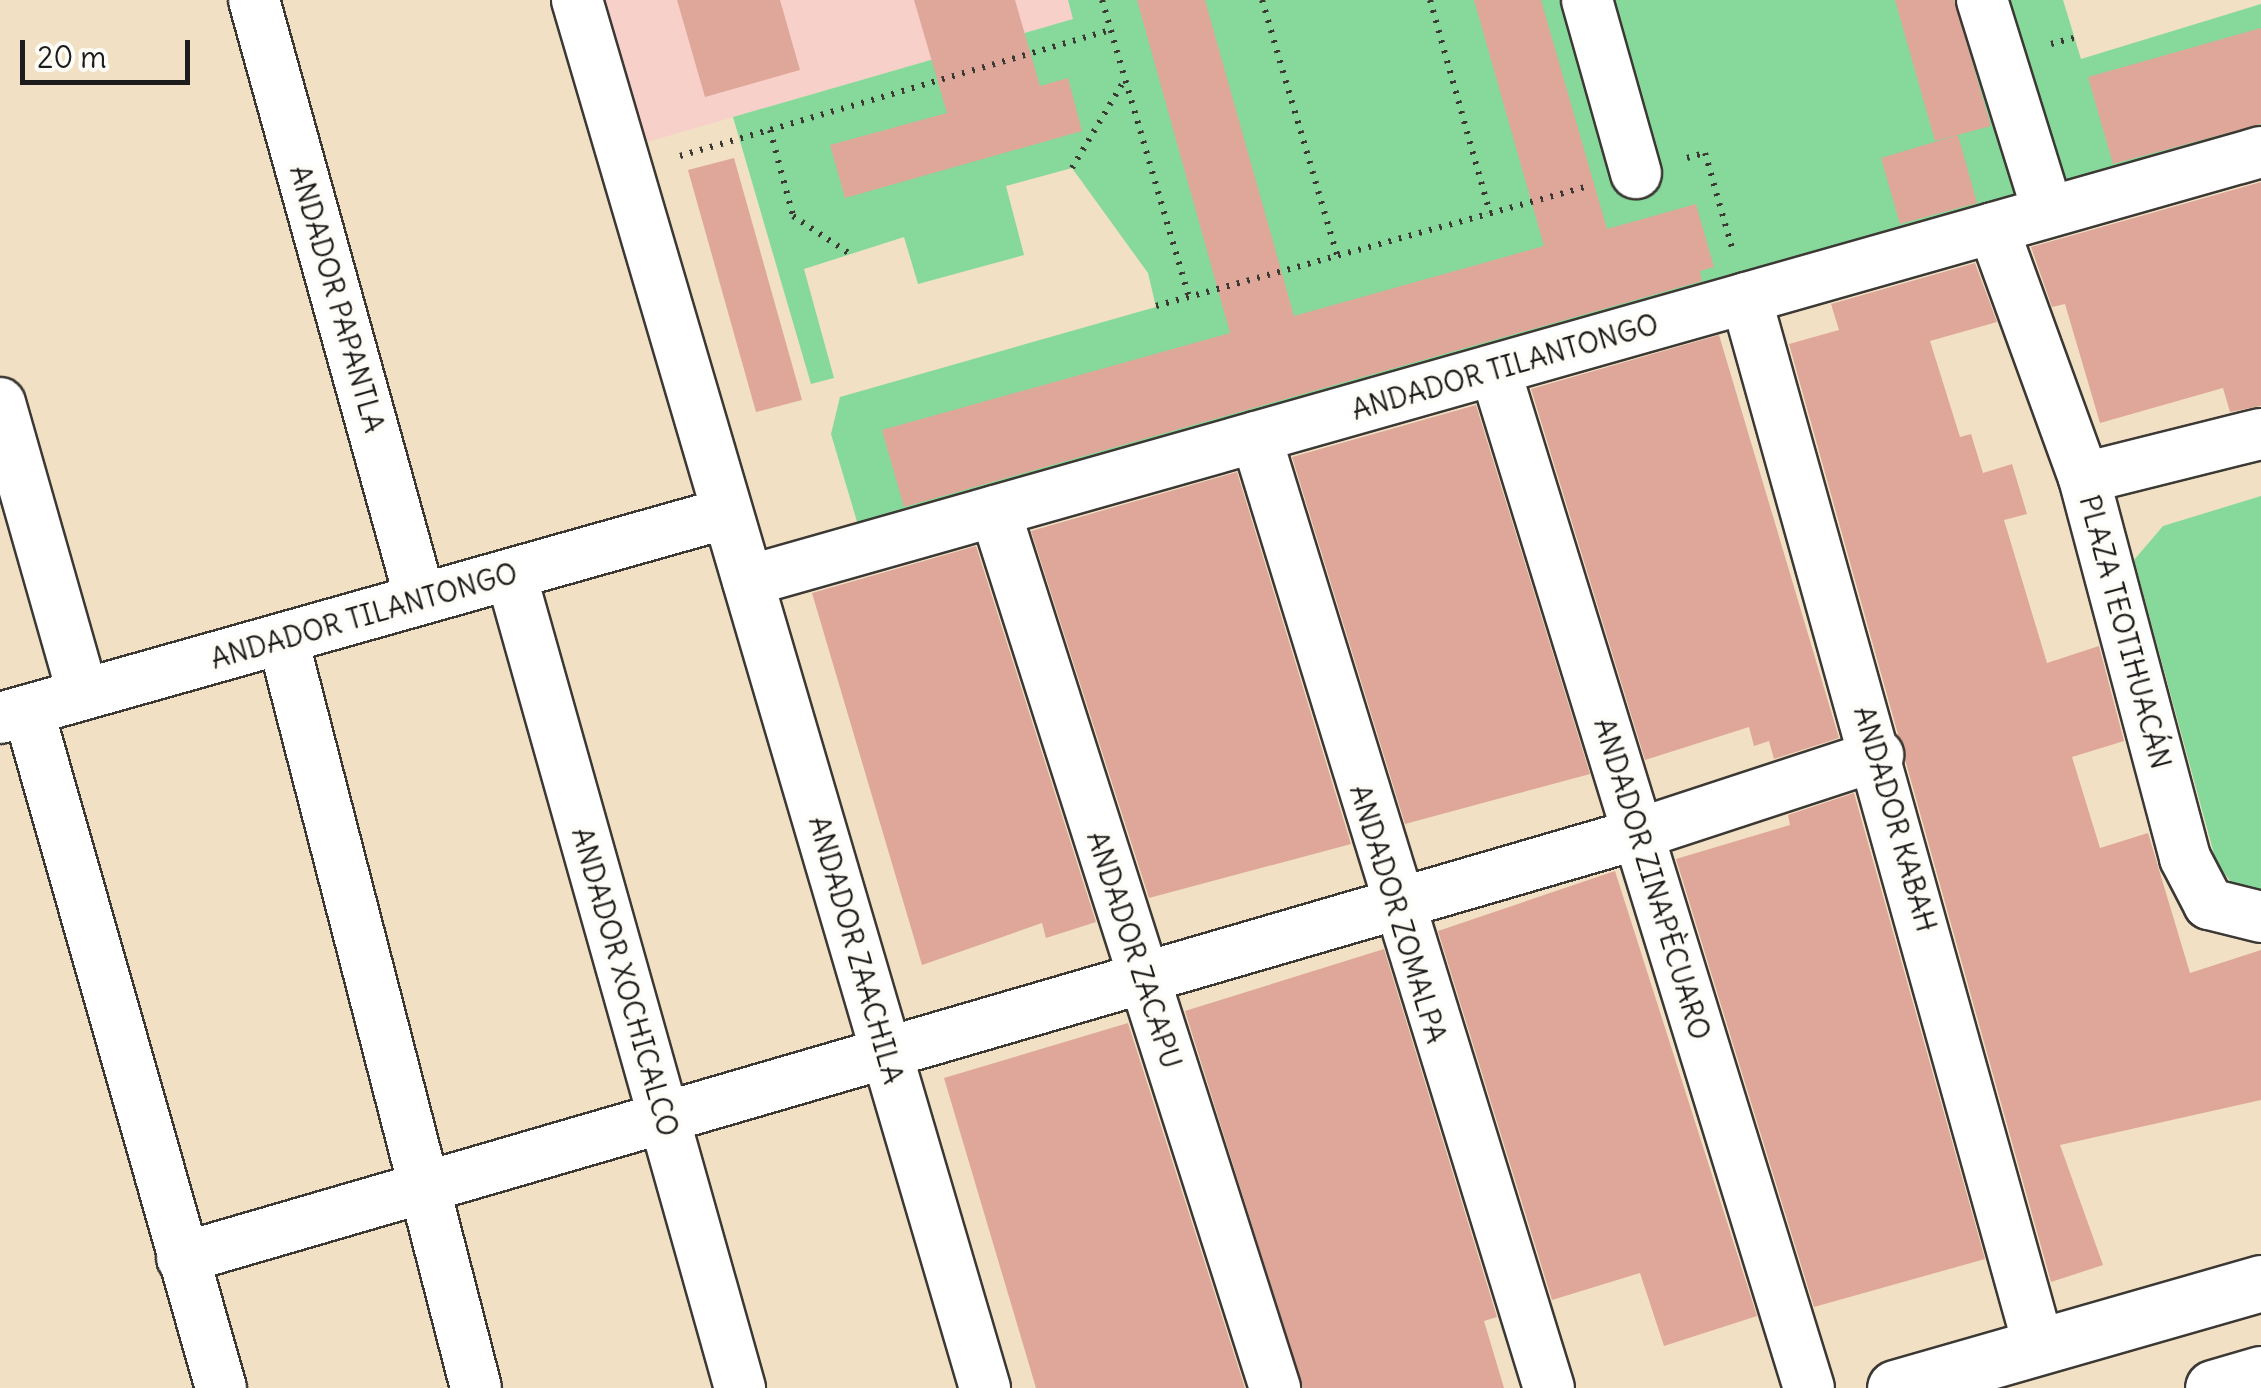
<!DOCTYPE html>
<meta charset="utf-8">
<style>
body{margin:0}
#map{position:relative;width:2261px;height:1388px;overflow:hidden;background:#f1e0c3;font-family:Delius,sans-serif}
div>[style]{position:absolute}
.built>*{inset:0;background:#f7d0c9}
.green>*{inset:0;background:#86d99a}
.building>*{inset:0;background:#dfa799}
.path>*{height:6px;margin-top:-3px;transform-origin:0;background:repeating-linear-gradient(90deg,#3c3935 0 2.5px,transparent 0 10.5px)}
.roads{filter:drop-shadow(2px 0 #3c3935) drop-shadow(-2px 0 #3c3935) drop-shadow(0 2px #3c3935) drop-shadow(0 -2px #3c3935)}
.street>*{height:50px;margin:-25px;padding:0 25px;transform-origin:25px;border-radius:25px;background:#fff}
.secondary>*{height:55px;margin:-27.5px;padding:0 27.5px;transform-origin:27.5px;border-radius:27.5px;background:#fff}
span{translate:-50% -50%;white-space:nowrap;text-align:center;line-height:1.15;-webkit-text-stroke:8px #fdfcf7;paint-order:stroke}
.street-label{font-size:28px;color:#1c1c1c}
.scale{position:absolute;left:20px;top:40px;width:170px;height:45px;box-sizing:border-box;border:5px solid #1c1c1c;border-top:0;padding-left:12px;font-size:30px;line-height:35px;white-space:nowrap;color:#1c1c1c;-webkit-text-stroke:8px #fdfcf7;paint-order:stroke}
</style>
<div id="map">
<div class="built">
<i style="clip-path:polygon(591px 0,1068px 0,1074px 19px,633px 146px)"></i>
</div>
<div class="green">
<i style="clip-path:polygon(1068px 0,2063px 0,2081px 59px,2261px 4px,2261px 131px,858px 525px,831px 434px,840px 397px,1156px 307px,1148px 273px,1072px 168px,1006px 186px,1024px 255px,918px 284px,904px 237px,804px 269px,834px 378px,811px 384px,733px 117px,1073px 19px)"></i>
<i style="clip-path:polygon(2261px 496px,2261px 896px,2238px 890px,2217px 865px,2134px 560px,2163px 526px)"></i>
</div>
<div class="building">
<i style="clip-path:polygon(677px 0,780px 0,800px 70px,705px 97px)"></i>
<i style="clip-path:polygon(914px 0,1015px 0,1040px 86px,1068px 78px,1082px 131px,845px 198px,830px 145px,947px 113px)"></i>
<i style="clip-path:polygon(1137px 0,1205px 0,1294px 316px,1544px 246px,1474px 0,1541px 0,1607px 229px,1696px 204px,1714px 267px,1700px 271px,1702px 281px,904px 507px,882px 430px,1230px 333px)"></i>
<i style="clip-path:polygon(1895px 0,1954px 0,1991px 126px,1935px 141px)"></i>
<i style="clip-path:polygon(2261px 28px,2261px 124px,2113px 164px,2088px 77px)"></i>
<i style="clip-path:polygon(1958px 135px,1977px 203px,1900px 224px,1881px 158px)"></i>
<i style="clip-path:polygon(734px 158px,802px 400px,756px 412px,688px 170px)"></i>
<i style="clip-path:polygon(2261px 182px,2261px 406px,2230px 412px,2223px 388px,2100px 423px,2065px 304px,2052px 307px,2031px 247px)"></i>
<i style="clip-path:polygon(1975px 263px,1997px 322px,1930px 341px,1960px 437px,1971px 434px,1983px 473px,2012px 464px,2027px 514px,2004px 520px,2047px 663px,2099px 646px,2124px 741px,2072px 757px,2100px 848px,2148px 833px,2190px 973px,2261px 950px,2261px 1100px,2060px 1145px,2103px 1265px,2051px 1282px,1789px 344px,1839px 330px,1831px 304px)"></i>
<i style="clip-path:polygon(1719px 335px,1839px 738px,1774px 759px,1769px 741px,1754px 746px,1749px 727px,1645px 760px,1531px 389px)"></i>
<i style="clip-path:polygon(1476px 405px,1590px 774px,1405px 824px,1292px 457px)"></i>
<i style="clip-path:polygon(1237px 472px,1351px 844px,1149px 898px,1031px 531px)"></i>
<i style="clip-path:polygon(976px 546px,1096px 922px,1046px 938px,1042px 923px,922px 965px,812px 593px)"></i>
<i style="clip-path:polygon(1854px 793px,1985px 1259px,1814px 1307px,1676px 859px,1790px 825px,1788px 815px)"></i>
<i style="clip-path:polygon(1615px 871px,1757px 1316px,1664px 1346px,1640px 1273px,1552px 1300px,1438px 931px)"></i>
<i style="clip-path:polygon(1384px 949px,1497px 1317px,1484px 1321px,1504px 1388px,1303px 1388px,1185px 1011px)"></i>
<i style="clip-path:polygon(1128px 1023px,1245px 1388px,1036px 1388px,944px 1078px)"></i>
</div>
<div class="path">
<i style="left:1102px;top:0;width:307px;rotate:73.7deg"></i>
<i style="left:1262px;top:0;width:266px;rotate:73.6deg"></i>
<i style="left:1430px;top:0;width:221px;rotate:74.3deg"></i>
<i style="left:2051px;top:44px;width:24px;rotate:-15deg"></i>
<i style="left:770px;top:130px;width:89px;rotate:75deg"></i>
<i style="left:793px;top:216px;width:69px;rotate:33.7deg"></i>
<i style="left:680px;top:156px;width:449px;rotate:-16.3deg"></i>
<i style="left:1687px;top:158px;width:19px;rotate:-16deg"></i>
<i style="left:1705px;top:153px;width:99px;rotate:74.1deg"></i>
<i style="left:1072px;top:168px;width:104px;rotate:-59.2deg"></i>
<i style="left:1156px;top:306px;width:444px;rotate:-15.5deg"></i>
</div>
<div class="roads">
<div class="street">
<i style="left:254px;top:0;width:621px;rotate:74.49deg"></i>
<i style="left:577px;top:0;width:1447px;rotate:73.62deg"></i>
<i style="left:1587px;top:0;width:180px;rotate:74.2deg"></i>
<i style="left:1982px;top:0;width:222px;rotate:72.7deg"></i>
<i style="left:1993px;top:228px;width:266px;rotate:70deg"></i>
<i style="left:2084px;top:478px;width:393px;rotate:75.1deg"></i>
<i style="left:2185px;top:858px;width:52px;rotate:62.4deg"></i>
<i style="left:2209px;top:904px;width:54px;rotate:14deg"></i>
<i style="left:1746px;top:298px;width:1085px;rotate:74.39deg"></i>
<i style="left:1495px;top:370px;width:1065px;rotate:72.86deg"></i>
<i style="left:0;top:403px;width:303px;rotate:74.1deg"></i>
<i style="left:1256px;top:437px;width:995px;rotate:72.88deg"></i>
<i style="left:2084px;top:478px;width:182px;rotate:-14deg"></i>
<i style="left:995px;top:511px;width:921px;rotate:72.29deg"></i>
<i style="left:511px;top:575px;width:845px;rotate:74.27deg"></i>
<i style="left:748px;top:581px;width:1573px;rotate:-15.83deg"></i>
<i style="left:283px;top:640px;width:772px;rotate:75.53deg"></i>
<i style="left:28px;top:710px;width:705px;rotate:74.11deg"></i>
<i style="left:0;top:718px;width:755px;rotate:-15.75deg"></i>
<i style="left:182px;top:1258px;width:1516px;rotate:-16.24deg"></i>
<i style="left:1638px;top:834px;width:253px;rotate:-18.2deg"></i>
</div>
<div class="secondary">
<i style="left:1895px;top:1388px;width:381px;rotate:-16deg"></i>
<i style="left:2213px;top:1388px;width:50px;rotate:-16.3deg"></i>
</div>
</div>
<div class="street-label">
<span style="left:337px;top:299px;rotate:74deg">ANDADOR PAPANTLA</span>
<span style="left:1505px;top:367px;rotate:-16deg">ANDADOR TILANTONGO</span>
<span style="left:364px;top:616px;rotate:-16deg">ANDADOR TILANTONGO</span>
<span style="left:2125px;top:632px;rotate:75deg">PLAZA TEOTIHUACÁN</span>
<span style="left:1895px;top:819px;rotate:74deg">ANDADOR KABAH</span>
<span style="left:1652px;top:879px;rotate:73deg">ANDADOR ZINAPÈCUARO</span>
<span style="left:1398px;top:914px;rotate:73deg">ANDADOR ZOMALPA</span>
<span style="left:856px;top:950px;rotate:74deg">ANDADOR ZAACHILA</span>
<span style="left:1134px;top:950px;rotate:72deg">ANDADOR ZACAPU</span>
<span style="left:625px;top:982px;rotate:74deg">ANDADOR XOCHICALCO</span>
</div>
<div class="scale">20 m</div>
</div>
